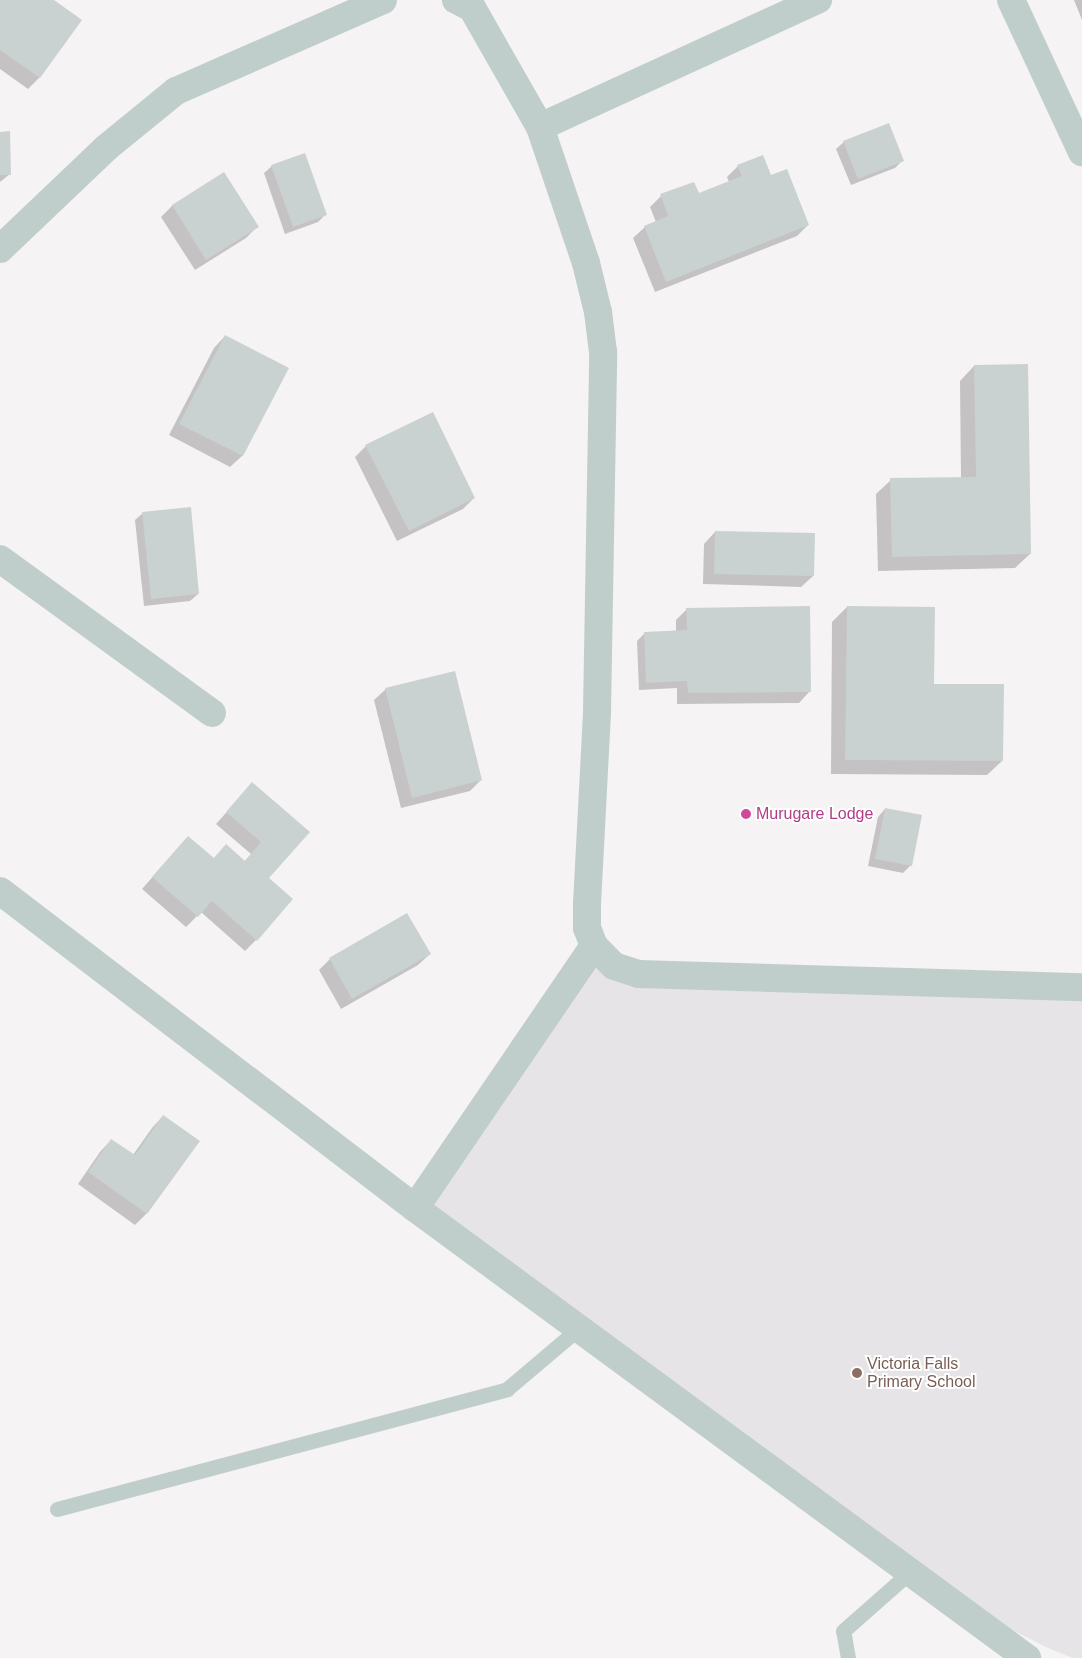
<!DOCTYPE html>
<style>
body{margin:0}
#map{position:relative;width:1082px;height:1658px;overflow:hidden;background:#f5f3f4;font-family:Helvetica,sans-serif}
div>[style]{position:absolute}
.education>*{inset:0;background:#e6e4e6}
.shadow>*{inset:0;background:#0003}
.building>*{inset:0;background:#cad1d1}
.lane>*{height:15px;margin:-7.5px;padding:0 7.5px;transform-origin:7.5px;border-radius:7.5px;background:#c0cecb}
.street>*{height:28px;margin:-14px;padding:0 14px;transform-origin:14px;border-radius:14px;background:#c0cecb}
.dots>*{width:14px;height:14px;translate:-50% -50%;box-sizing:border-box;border:2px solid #fff;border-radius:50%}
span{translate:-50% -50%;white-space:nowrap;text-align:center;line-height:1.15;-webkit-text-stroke:4px #fff;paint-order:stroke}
.hotel-label{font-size:16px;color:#b23c85}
.left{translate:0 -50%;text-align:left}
.education-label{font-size:16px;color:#785e54}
</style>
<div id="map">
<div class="education">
<i style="clip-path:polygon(594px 946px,614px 966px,1082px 987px,1082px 1658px,1073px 1658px,1048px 1648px,960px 1604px,415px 1208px)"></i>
</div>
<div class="shadow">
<i style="clip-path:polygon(0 0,52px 0,80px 20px,39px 78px,28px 89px,0 69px)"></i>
<i style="clip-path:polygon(1074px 0,1082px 0,1082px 20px)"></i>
<i style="clip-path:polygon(0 133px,10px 174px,0 182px)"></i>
<i style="clip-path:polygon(844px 142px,902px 161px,895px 168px,851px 185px,836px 149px)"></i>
<i style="clip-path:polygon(272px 166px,325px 215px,318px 222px,285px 234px,264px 173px)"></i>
<i style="clip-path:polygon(738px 166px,770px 177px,808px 225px,797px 236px,655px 292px,633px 238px,645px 227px,656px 222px,650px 207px,661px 196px,698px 195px,729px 182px,727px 177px)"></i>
<i style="clip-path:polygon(224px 174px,257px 227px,246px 238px,195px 270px,161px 217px,172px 206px)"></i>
<i style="clip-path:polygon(225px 336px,287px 368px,242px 456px,230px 467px,169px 435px,214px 348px)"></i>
<i style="clip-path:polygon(974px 366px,1030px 554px,1015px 568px,878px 571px,876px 494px,891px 480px,961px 478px,960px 381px)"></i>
<i style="clip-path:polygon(366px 446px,474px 498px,463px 509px,397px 541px,355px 457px)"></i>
<i style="clip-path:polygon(143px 513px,198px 594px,190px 601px,144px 606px,135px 520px)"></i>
<i style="clip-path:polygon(715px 532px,813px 576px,801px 587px,703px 584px,704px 544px)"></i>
<i style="clip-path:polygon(847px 607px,933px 685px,1002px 761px,987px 775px,831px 774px,832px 622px)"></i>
<i style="clip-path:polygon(687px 609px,810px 691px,799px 703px,677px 704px,677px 688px,639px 690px,637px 641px,644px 634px,676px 632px,676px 620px)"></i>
<i style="clip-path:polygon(386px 689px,481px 780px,470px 791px,401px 808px,374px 700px)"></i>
<i style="clip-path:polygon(252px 784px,267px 878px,256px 940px,245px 951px,201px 912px,186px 927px,142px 889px,177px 849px,213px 859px,226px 846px,244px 862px,251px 854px,216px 824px)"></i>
<i style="clip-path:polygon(885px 809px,911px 865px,903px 873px,868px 866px,878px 817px)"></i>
<i style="clip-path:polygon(430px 954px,418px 965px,341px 1009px,319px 970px,330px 959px)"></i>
<i style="clip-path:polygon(163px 1116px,146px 1214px,135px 1225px,78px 1184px,100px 1152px,111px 1140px,133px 1155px,152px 1128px)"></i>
</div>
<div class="building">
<i style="clip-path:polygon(0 0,54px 0,82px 20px,40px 78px,0 50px)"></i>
<i style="clip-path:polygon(889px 123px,904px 161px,858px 179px,843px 141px)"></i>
<i style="clip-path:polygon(10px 131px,11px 175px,0 175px,0 132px)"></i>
<i style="clip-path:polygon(305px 153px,327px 215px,293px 227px,271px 165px)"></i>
<i style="clip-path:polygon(763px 155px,771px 175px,787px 169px,809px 225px,666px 282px,644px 226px,668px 216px,660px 194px,694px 182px,699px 193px,742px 176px,737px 165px)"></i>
<i style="clip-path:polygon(224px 172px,259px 227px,206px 260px,172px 205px)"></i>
<i style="clip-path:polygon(225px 335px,289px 368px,243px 456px,179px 424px)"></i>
<i style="clip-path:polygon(1028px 364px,1031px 554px,892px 557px,890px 478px,976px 477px,974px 365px)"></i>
<i style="clip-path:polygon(433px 412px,475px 498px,409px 531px,365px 445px)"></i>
<i style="clip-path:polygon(191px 507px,199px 594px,151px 599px,142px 512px)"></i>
<i style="clip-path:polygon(715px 531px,815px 533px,814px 576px,714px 574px)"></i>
<i style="clip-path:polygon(810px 606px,811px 692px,688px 693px,687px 681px,646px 683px,644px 632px,687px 630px,686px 608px)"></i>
<i style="clip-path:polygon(847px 606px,935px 607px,934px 684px,1004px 684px,1003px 761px,845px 760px)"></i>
<i style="clip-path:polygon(455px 671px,482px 780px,412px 798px,385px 688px)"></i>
<i style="clip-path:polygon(252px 782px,310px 832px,269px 878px,293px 899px,257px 941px,212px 901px,198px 917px,152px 877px,188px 836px,214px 858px,226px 844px,245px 861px,261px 842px,226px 812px)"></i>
<i style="clip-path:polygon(885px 808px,922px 815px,912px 866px,875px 859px)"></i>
<i style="clip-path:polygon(407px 913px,431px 954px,352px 999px,329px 958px)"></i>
<i style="clip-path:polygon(163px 1115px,200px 1141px,147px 1214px,88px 1172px,111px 1139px,135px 1155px)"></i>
</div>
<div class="lane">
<i style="left:57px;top:1509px;width:466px;rotate:-14.9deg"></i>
<i style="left:507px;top:1389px;width:94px;rotate:-40.3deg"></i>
<i style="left:848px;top:1658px;width:27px;rotate:-100deg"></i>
<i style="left:843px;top:1631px;width:89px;rotate:-41.4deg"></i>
</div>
<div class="street">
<i style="left:1011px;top:0;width:168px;rotate:65deg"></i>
<i style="left:540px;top:127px;width:306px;rotate:-24.6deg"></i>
<i style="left:0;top:249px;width:146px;rotate:-43.6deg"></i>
<i style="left:106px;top:148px;width:90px;rotate:-39.2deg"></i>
<i style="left:176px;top:91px;width:226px;rotate:-23.7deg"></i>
<i style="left:0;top:559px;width:262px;rotate:36deg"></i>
<i style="left:0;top:891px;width:522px;rotate:37.37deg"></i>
<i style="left:415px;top:1208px;width:760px;rotate:36.33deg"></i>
<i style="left:594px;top:946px;width:28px;rotate:45deg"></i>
<i style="left:614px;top:966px;width:25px;rotate:18deg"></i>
<i style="left:638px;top:974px;width:444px;rotate:1.7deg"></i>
<i style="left:415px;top:1208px;width:317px;rotate:-55.7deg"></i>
<i style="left:594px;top:946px;width:19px;rotate:-111deg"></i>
<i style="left:587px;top:928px;width:24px;rotate:-90deg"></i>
<i style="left:587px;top:904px;width:193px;rotate:-87deg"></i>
<i style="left:597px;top:711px;width:359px;rotate:-89deg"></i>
<i style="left:603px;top:352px;width:40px;rotate:-97.1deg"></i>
<i style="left:598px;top:312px;width:50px;rotate:-103.8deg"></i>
<i style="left:586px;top:263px;width:144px;rotate:-108.7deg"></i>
<i style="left:540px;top:127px;width:137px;rotate:-119.7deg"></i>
<i style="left:472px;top:8px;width:18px;rotate:-153deg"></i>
</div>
<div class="dots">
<i style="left:746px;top:814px;background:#d1479c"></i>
<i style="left:857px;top:1373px;background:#8d6e63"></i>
</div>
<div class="hotel-label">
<span class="left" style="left:756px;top:814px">Murugare Lodge</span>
</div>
<div class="education-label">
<span class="left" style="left:867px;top:1373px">Victoria Falls<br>Primary School</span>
</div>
</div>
